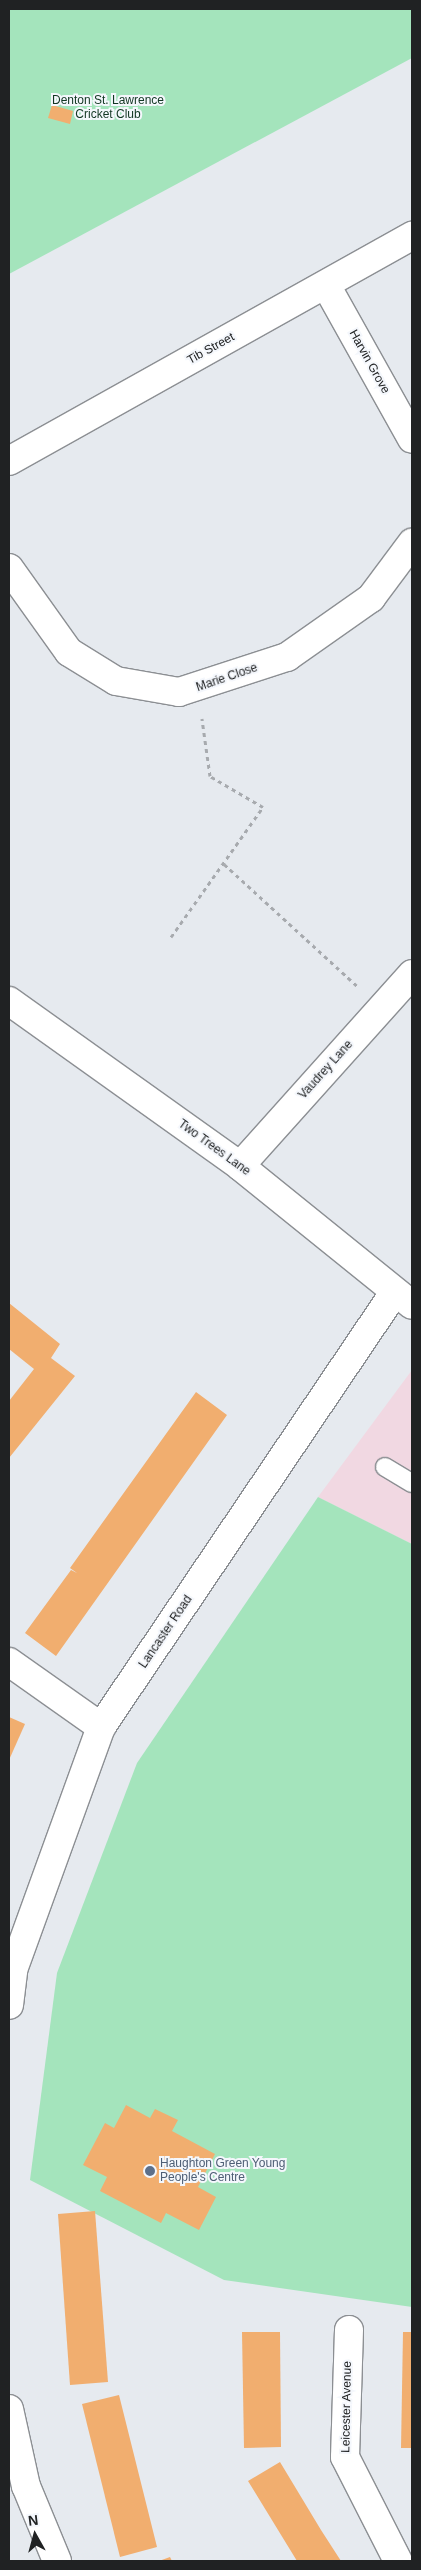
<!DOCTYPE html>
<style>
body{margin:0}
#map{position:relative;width:421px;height:2570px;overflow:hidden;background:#e6eaef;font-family:Arial,sans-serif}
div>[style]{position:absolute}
.commercial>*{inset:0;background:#f1d8e2}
.green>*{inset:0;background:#a4e4bc}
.building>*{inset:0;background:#f1ae6f}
.path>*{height:3px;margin-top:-1.5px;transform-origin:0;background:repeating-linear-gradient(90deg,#a7aaae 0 4px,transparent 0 8px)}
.roads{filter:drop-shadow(1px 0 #8c8f93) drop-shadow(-1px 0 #8c8f93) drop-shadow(0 1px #8c8f93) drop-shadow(0 -1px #8c8f93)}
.service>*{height:18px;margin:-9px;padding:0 9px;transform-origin:9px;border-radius:9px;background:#fff}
.minor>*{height:28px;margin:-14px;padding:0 14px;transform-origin:14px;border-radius:14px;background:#fff}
.dots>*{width:14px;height:14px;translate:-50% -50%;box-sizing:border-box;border:2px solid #f4f7fc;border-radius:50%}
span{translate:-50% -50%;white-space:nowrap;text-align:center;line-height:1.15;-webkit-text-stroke:4px #f4f7fc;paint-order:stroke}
.park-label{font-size:12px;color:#123723}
.street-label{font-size:12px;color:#202223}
.service-label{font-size:12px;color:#4e5e75}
.left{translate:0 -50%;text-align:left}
.frame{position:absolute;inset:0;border:10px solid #202223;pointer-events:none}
.north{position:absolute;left:10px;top:2510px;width:50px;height:50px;-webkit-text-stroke:4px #f4f7fc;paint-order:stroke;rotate:353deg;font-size:14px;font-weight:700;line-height:20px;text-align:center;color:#202223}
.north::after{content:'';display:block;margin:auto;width:18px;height:22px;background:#202223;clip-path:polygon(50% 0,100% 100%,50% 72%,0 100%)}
</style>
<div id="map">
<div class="commercial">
<i style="clip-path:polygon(412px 1370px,412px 1544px,318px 1497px)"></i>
</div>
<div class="green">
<i style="clip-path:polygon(9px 9px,412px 9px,412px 58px,9px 274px)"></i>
<i style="clip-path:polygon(318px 1497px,412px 1544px,412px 2307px,224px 2280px,30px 2180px,57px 1973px,137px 1763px)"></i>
</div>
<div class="building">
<i style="clip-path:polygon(52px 105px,73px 111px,70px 124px,48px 118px)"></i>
<i style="clip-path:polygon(9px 1303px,60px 1344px,51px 1358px,75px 1376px,9px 1458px,9px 1401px,34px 1369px,9px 1349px)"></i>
<i style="clip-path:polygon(196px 1392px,227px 1415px,56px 1656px,25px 1633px,71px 1570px,77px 1573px,70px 1568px)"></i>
<i style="clip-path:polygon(9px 1717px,25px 1724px,9px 1760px)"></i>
<i style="clip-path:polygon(126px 2105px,150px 2118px,155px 2109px,178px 2120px,172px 2131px,215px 2154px,198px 2187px,216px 2197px,199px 2230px,166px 2213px,161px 2223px,100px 2191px,107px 2177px,83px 2165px,105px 2123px,114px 2128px)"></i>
<i style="clip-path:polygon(95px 2211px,108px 2382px,70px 2385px,58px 2214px)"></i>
<i style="clip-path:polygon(242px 2332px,280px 2332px,281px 2447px,244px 2448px)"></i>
<i style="clip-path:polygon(403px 2332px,412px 2332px,412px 2448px,401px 2448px)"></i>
<i style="clip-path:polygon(119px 2395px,157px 2547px,120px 2557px,82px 2404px)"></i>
<i style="clip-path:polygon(280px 2462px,321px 2530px,341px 2561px,297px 2561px,248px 2481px)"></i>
<i style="clip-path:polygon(170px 2557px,172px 2561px,159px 2561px)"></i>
</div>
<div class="path">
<i style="left:224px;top:864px;width:180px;rotate:42.5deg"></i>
<i style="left:171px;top:937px;width:159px;rotate:-54.7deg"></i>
<i style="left:263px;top:807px;width:61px;rotate:-149.7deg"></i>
<i style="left:210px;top:776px;width:58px;rotate:-98deg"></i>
</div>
<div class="roads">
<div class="service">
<i style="left:385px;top:1467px;width:31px;rotate:31deg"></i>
</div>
<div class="minor">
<i style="left:326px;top:285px;width:176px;rotate:60.8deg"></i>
<i style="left:9px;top:461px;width:462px;rotate:-29.2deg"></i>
<i style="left:9px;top:568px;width:103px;rotate:54.5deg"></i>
<i style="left:69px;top:652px;width:55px;rotate:31.7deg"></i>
<i style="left:116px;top:681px;width:64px;rotate:9.9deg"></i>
<i style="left:179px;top:692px;width:114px;rotate:-18deg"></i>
<i style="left:287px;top:657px;width:103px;rotate:-35.1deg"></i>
<i style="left:371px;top:598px;width:69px;rotate:-53.3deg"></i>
<i style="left:9px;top:1001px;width:284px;rotate:35.5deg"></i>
<i style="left:240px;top:1166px;width:221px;rotate:38.9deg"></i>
<i style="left:240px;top:1166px;width:258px;rotate:-48.1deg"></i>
<i style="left:9px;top:1662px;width:113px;rotate:35.2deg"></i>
<i style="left:9px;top:2005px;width:35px;rotate:-83deg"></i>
<i style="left:13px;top:1970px;width:258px;rotate:-70.1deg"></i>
<i style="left:101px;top:1727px;width:524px;rotate:-55.98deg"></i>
<i style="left:349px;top:2330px;width:127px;rotate:91.8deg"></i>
<i style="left:345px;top:2457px;width:117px;rotate:63deg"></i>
<i style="left:9px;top:2409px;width:79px;rotate:77.6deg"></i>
<i style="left:26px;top:2486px;width:81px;rotate:67.5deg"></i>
</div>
</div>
<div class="dots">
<i style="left:150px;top:2171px;background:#5c6f8a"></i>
</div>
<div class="park-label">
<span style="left:108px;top:108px">Denton St. Lawrence<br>Cricket Club</span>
</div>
<div class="street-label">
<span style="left:211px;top:349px;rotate:-29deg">Tib Street</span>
<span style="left:369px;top:362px;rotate:61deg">Harvin Grove</span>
<span style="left:227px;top:678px;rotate:-19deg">Marie Close</span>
<span style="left:326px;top:1070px;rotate:-48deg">Vaudrey Lane</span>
<span style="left:214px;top:1148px;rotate:36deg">Two Trees Lane</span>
<span style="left:166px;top:1632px;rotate:-56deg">Lancaster Road</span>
<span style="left:347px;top:2407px;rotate:-89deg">Leicester Avenue</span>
</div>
<div class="service-label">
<span class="left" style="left:160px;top:2171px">Haughton Green Young<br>People's Centre</span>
</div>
<div class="frame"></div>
<div class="north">N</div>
</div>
